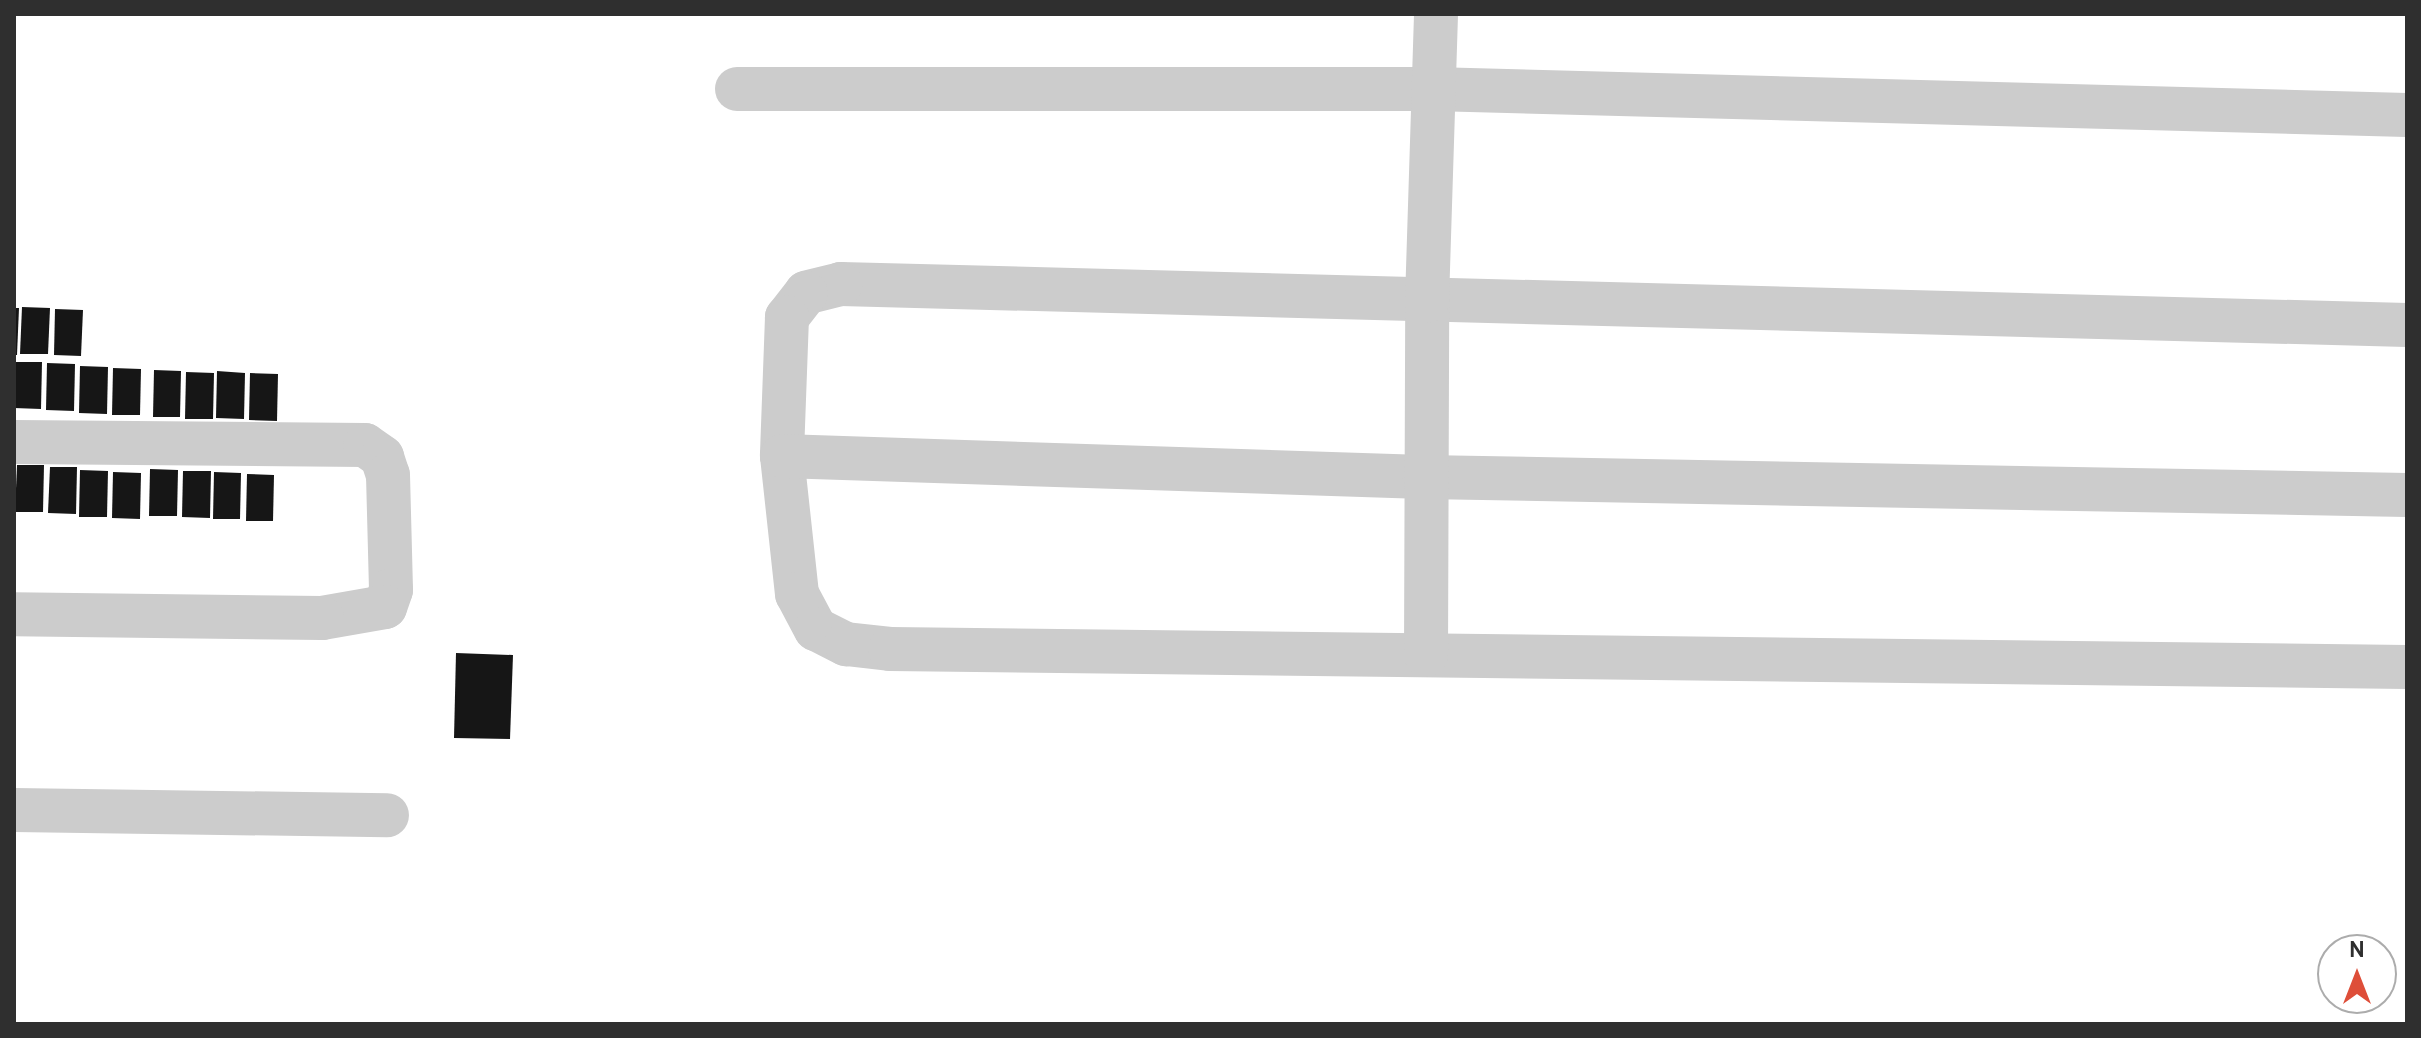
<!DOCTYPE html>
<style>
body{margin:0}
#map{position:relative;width:2421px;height:1038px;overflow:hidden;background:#fff;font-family:Overpass,sans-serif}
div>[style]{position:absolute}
.building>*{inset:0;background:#161616}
.minor>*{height:44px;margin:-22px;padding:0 22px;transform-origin:22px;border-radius:22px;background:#ccc}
span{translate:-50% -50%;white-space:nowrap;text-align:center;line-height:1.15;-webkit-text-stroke:8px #fff;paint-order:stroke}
.frame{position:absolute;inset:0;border:16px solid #2f2f2f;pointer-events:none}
.north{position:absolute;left:2317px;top:934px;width:80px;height:80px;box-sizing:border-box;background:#fff;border:2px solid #acacac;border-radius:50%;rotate:0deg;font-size:22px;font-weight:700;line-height:32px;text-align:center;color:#2f2f2f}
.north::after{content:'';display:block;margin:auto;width:28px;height:36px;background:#de4e39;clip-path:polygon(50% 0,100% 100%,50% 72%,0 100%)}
</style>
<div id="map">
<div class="building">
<i style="clip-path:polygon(22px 307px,50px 308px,48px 354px,20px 354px)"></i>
<i style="clip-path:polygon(14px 308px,19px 308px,17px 355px,14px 355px)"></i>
<i style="clip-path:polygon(55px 309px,83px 310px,81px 356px,54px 355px)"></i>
<i style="clip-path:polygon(14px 362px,42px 362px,41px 409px,14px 408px)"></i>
<i style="clip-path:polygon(47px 363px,75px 364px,74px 411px,46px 410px)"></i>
<i style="clip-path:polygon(80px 366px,108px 367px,107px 414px,79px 413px)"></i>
<i style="clip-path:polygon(113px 368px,141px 369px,140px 415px,112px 415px)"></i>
<i style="clip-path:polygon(154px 370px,181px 371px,180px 417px,153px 417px)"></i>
<i style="clip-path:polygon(217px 371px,245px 373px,244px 419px,216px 418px)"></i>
<i style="clip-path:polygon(186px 372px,214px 373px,213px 419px,185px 419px)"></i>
<i style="clip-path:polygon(250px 373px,278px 374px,277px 421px,249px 420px)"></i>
<i style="clip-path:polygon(17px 465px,44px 465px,43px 512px,15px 512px)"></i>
<i style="clip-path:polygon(50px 467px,77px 467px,76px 514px,48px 513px)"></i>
<i style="clip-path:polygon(150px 469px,178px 470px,177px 516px,149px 516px)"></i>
<i style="clip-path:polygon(80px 470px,108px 471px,107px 517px,79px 517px)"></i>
<i style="clip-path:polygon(183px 471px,211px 471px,210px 518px,182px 517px)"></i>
<i style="clip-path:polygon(113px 472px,141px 473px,140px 519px,112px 518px)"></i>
<i style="clip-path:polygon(214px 472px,241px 473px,240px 519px,213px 519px)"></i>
<i style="clip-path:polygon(247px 474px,274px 475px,273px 521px,246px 521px)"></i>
<i style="clip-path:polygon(456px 653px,513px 655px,510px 739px,454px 738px)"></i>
</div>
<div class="minor">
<i style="left:737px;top:89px;width:695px"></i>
<i style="left:1432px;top:89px;width:975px;rotate:1.53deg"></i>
<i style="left:2407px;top:325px;width:1567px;rotate:-178.5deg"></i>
<i style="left:841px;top:284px;width:36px;rotate:166deg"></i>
<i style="left:806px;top:293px;width:31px;rotate:128deg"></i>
<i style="left:787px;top:317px;width:139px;rotate:92.1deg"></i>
<i style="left:782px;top:456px;width:139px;rotate:83.8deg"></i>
<i style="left:797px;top:594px;width:40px;rotate:62deg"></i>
<i style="left:816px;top:629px;width:34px;rotate:27deg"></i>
<i style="left:846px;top:644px;width:44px;rotate:6.5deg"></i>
<i style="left:890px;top:649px;width:1517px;rotate:0.68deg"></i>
<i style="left:14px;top:442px;width:351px;rotate:0.5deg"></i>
<i style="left:365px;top:445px;width:21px;rotate:35deg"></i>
<i style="left:382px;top:457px;width:19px;rotate:72deg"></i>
<i style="left:388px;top:475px;width:115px;rotate:88.5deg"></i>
<i style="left:391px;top:590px;width:18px;rotate:109deg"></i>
<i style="left:385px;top:607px;width:64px;rotate:170.1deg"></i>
<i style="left:322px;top:618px;width:308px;rotate:-179.3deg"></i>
<i style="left:782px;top:456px;width:642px;rotate:1.87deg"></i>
<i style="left:1424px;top:477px;width:983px;rotate:1.05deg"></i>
<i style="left:1426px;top:655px;width:354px;rotate:-89.8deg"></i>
<i style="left:1427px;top:301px;width:287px;rotate:-88.2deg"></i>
<i style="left:14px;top:810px;width:373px;rotate:0.8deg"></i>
</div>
<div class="frame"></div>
<div class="north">N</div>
</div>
